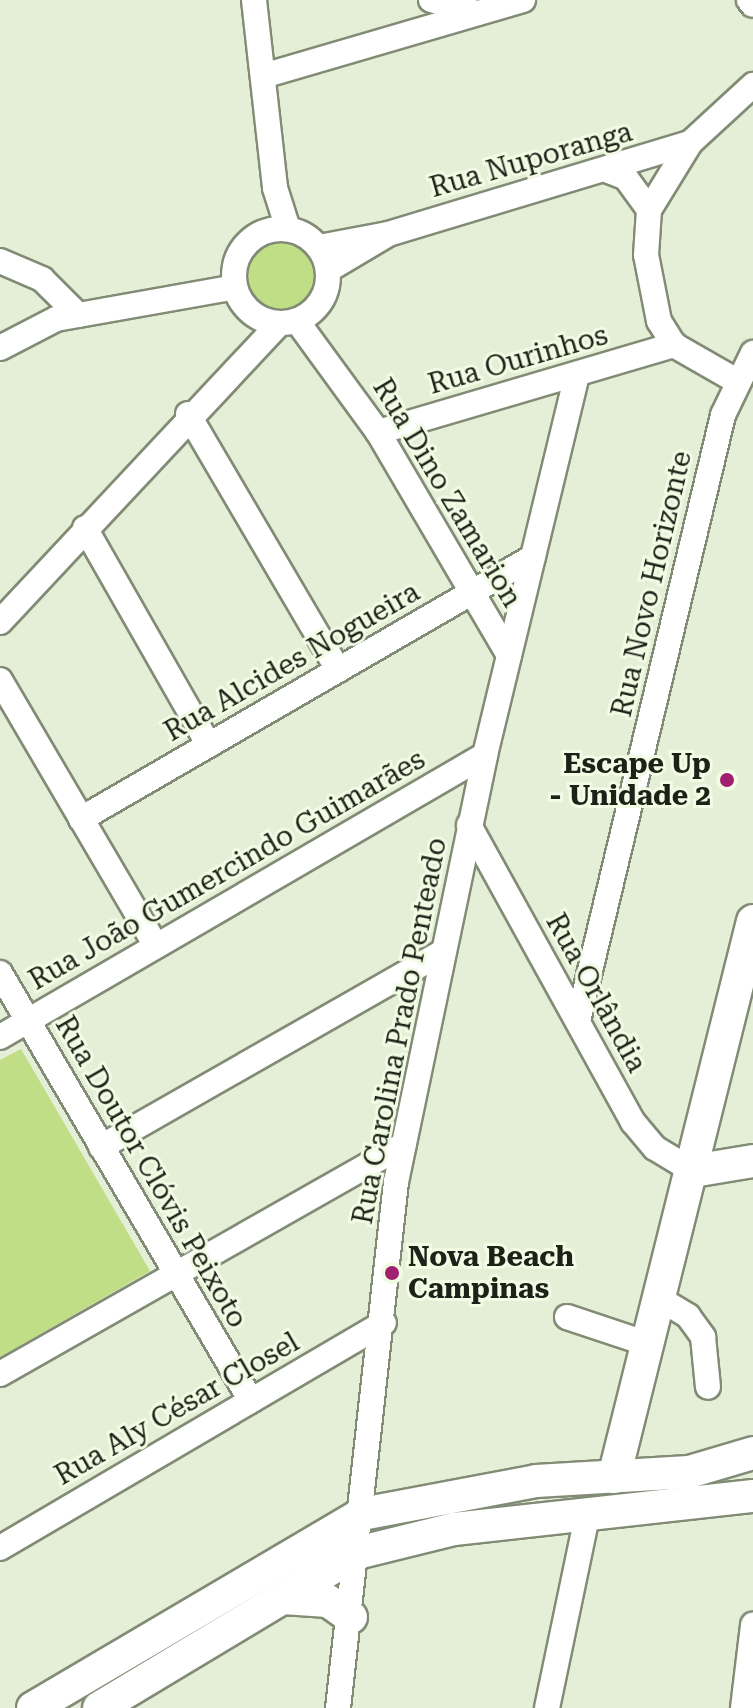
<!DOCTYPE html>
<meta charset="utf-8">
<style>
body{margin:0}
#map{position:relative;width:753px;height:1708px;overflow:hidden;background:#e5eed6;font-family:"Roboto Serif",serif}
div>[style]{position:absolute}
.green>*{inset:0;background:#c0de86}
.round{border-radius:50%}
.roads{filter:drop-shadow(2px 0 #828b75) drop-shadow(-2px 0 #828b75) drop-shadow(0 2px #828b75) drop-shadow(0 -2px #828b75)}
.minor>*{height:24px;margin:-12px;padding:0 12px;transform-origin:12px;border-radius:12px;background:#fff}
.minor>.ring{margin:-12px;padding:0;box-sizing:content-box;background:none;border:24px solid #fff;border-radius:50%}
.major>*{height:32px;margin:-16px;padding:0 16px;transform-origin:16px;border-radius:16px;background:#fff}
.dots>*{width:22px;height:22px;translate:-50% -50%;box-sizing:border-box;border:4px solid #f2fbe4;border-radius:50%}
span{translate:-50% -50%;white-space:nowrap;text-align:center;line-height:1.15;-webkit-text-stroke:6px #f2fbe4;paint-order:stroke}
.street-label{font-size:28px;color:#1d2118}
.poi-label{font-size:28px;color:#1d2118;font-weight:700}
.right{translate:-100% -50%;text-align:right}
.left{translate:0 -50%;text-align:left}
</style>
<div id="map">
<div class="green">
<i class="round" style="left:242px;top:237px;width:78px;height:78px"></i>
<i style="clip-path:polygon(21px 1049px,150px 1271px,0 1357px,0 1060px)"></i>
</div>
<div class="roads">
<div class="minor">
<i style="left:254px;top:0;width:189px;rotate:83.6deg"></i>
<i style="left:275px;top:188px;width:43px;rotate:72.4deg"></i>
<i style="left:431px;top:0;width:48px;rotate:15.8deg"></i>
<i style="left:749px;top:0;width:6px;rotate:51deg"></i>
<i style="left:263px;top:76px;width:271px;rotate:-16.3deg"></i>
<i style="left:609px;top:171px;width:18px;rotate:22deg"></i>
<i style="left:626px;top:178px;width:39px;rotate:54deg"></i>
<i class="ring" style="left:234px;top:229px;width:70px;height:70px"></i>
<i style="left:319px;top:247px;width:70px;rotate:-10.7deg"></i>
<i style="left:388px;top:234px;width:315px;rotate:-16.8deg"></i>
<i style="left:0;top:261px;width:46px;rotate:23.2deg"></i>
<i style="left:42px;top:279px;width:51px;rotate:45deg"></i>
<i style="left:328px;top:270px;width:69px;rotate:-30.7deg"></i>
<i style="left:297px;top:321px;width:137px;rotate:53.9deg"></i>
<i style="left:378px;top:432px;width:259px;rotate:59.6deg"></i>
<i style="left:0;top:348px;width:63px;rotate:-27.4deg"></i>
<i style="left:56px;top:319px;width:182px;rotate:-10.1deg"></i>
<i style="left:735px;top:380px;width:70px;rotate:-150.2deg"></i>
<i style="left:674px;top:345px;width:28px;rotate:-122deg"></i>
<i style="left:659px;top:321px;width:67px;rotate:-101.1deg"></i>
<i style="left:646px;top:255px;width:45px;rotate:-86.2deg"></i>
<i style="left:649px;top:210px;width:79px;rotate:-58.5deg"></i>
<i style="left:690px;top:143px;width:86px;rotate:-42.6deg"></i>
<i style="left:188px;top:414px;width:297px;rotate:59.6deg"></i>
<i style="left:378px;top:432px;width:309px;rotate:-16.4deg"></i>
<i style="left:85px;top:528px;width:250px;rotate:60.3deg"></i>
<i style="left:0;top:622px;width:408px;rotate:-46.9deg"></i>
<i style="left:0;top:680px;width:308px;rotate:59.6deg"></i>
<i style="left:81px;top:819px;width:522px;rotate:-30.1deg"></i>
<i style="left:469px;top:825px;width:339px;rotate:61.1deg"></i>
<i style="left:633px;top:1122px;width:34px;rotate:50deg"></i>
<i style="left:655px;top:1148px;width:44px;rotate:31.2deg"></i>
<i style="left:0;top:973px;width:496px;rotate:59.6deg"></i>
<i style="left:578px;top:1021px;width:623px;rotate:-76.54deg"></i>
<i style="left:723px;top:415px;width:69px;rotate:-64.2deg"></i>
<i style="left:0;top:1037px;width:561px;rotate:-30.18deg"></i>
<i style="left:101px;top:1147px;width:391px;rotate:-29.7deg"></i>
<i style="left:660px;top:1299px;width:33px;rotate:31deg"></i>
<i style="left:688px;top:1316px;width:26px;rotate:54deg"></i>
<i style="left:703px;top:1337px;width:50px;rotate:84.3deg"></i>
<i style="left:567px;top:1317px;width:85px;rotate:18.4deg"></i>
<i style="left:0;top:1374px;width:464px;rotate:-29.6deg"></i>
<i style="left:0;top:1548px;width:445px;rotate:-30.4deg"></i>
<i style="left:338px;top:1708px;width:529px;rotate:-83.71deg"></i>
<i style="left:396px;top:1182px;width:436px;rotate:-78.2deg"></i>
<i style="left:485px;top:755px;width:392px;rotate:-76.4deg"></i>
<i style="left:547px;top:1708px;width:196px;rotate:-78.2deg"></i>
<i style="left:743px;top:1708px;width:84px;rotate:-83.1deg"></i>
</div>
<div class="major">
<i style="left:693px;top:1171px;width:61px;rotate:-9.5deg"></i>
<i style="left:614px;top:1477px;width:573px;rotate:-75.96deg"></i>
<i style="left:283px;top:1598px;width:45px;rotate:3.8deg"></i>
<i style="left:328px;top:1601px;width:28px;rotate:35deg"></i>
<i style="left:33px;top:1708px;width:382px;rotate:-30.5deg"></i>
<i style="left:362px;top:1514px;width:177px;rotate:-10.7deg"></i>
<i style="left:536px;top:1481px;width:153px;rotate:-3.4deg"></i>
<i style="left:689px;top:1472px;width:67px;rotate:-16.5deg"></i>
<i style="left:99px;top:1708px;width:301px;rotate:-31deg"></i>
<i style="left:357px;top:1553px;width:100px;rotate:-13.9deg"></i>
<i style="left:454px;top:1529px;width:301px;rotate:-6.3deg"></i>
</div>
</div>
<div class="dots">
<i style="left:727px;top:780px;background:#a12070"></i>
<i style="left:392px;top:1273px;background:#a12070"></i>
</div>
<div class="street-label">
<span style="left:531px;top:160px;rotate:-16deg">Rua Nuporanga</span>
<span style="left:518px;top:360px;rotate:-16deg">Rua Ourinhos</span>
<span style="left:447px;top:493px;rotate:59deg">Rua Dino Zamarion</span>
<span style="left:652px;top:584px;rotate:-77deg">Rua Novo Horizonte</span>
<span style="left:292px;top:662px;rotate:-30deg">Rua Alcides Nogueira</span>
<span style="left:227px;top:870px;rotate:-30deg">Rua João Gumercindo Guimarães</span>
<span style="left:596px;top:993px;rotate:61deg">Rua Orlândia</span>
<span style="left:400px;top:1031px;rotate:-79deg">Rua Carolina Prado Penteado</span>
<span style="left:151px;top:1172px;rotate:60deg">Rua Doutor Clóvis Peixoto</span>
<span style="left:177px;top:1409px;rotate:-30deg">Rua Aly César Closel</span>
</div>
<div class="poi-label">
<span class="right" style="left:711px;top:780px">Escape Up<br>- Unidade 2</span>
<span class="left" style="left:408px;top:1273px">Nova Beach<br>Campinas</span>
</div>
</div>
